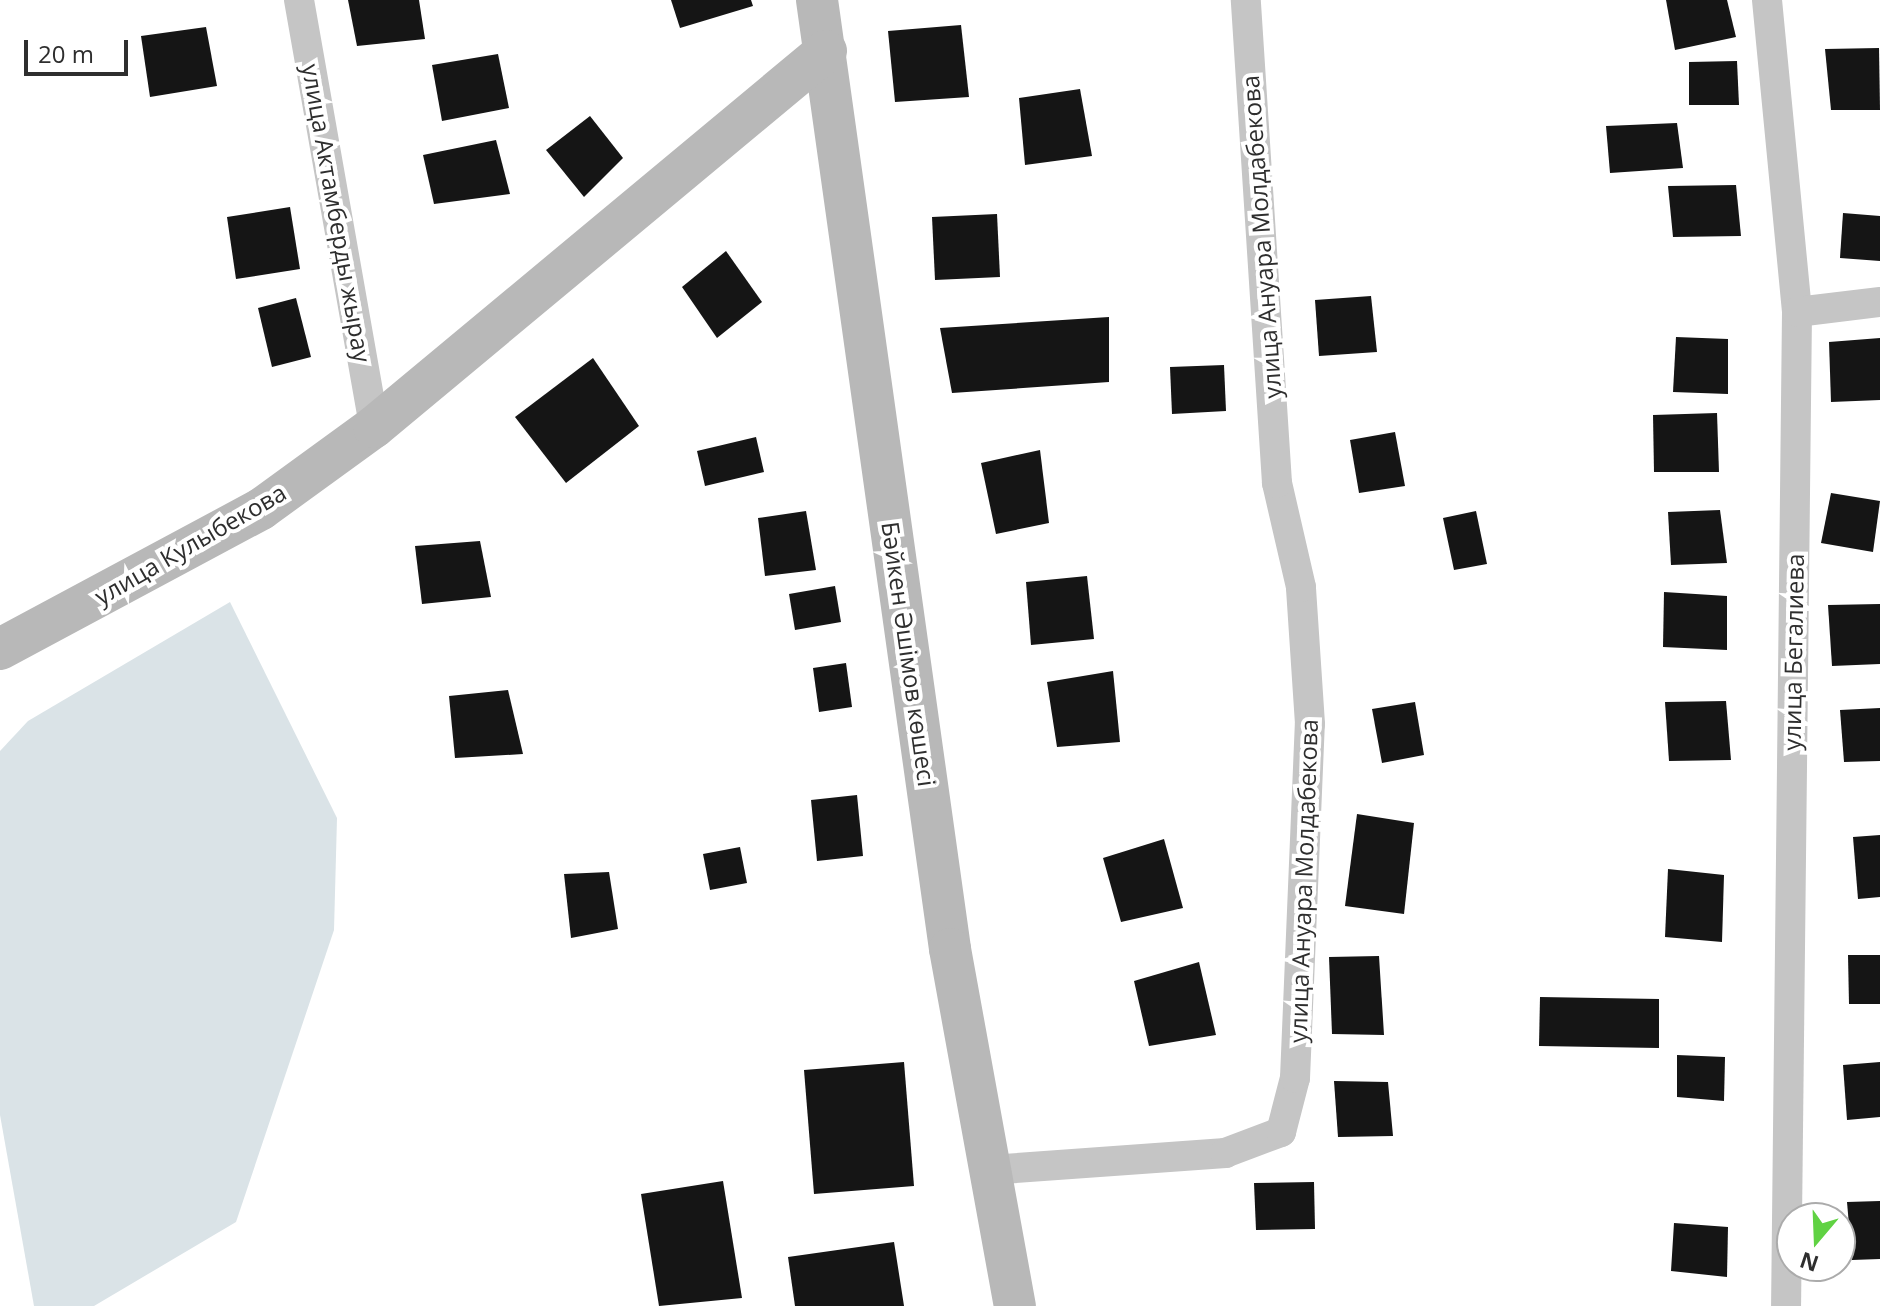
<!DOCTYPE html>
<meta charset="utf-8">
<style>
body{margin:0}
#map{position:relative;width:1880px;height:1306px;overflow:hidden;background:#fff;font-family:"Open Sans",sans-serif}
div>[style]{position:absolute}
.green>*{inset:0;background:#dae3e7}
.building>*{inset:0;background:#151515}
.street>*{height:30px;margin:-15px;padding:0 15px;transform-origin:15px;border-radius:15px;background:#c5c5c5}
.secondary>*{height:42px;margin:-21px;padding:0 21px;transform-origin:21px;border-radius:21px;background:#b8b8b8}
span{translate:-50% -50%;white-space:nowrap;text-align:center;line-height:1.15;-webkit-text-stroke:8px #fff;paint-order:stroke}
.street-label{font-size:24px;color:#2e2e2e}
.north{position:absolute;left:1776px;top:1202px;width:80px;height:80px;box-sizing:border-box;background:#fff;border:2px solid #ababab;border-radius:50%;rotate:199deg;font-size:22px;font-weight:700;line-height:32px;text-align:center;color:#2e2e2e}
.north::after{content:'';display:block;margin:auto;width:28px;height:36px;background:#60d243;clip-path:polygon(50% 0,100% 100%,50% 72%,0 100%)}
.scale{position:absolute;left:24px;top:40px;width:104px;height:36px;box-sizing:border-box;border:4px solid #2e2e2e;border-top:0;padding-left:10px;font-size:24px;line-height:28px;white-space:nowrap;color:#2e2e2e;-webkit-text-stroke:6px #fff;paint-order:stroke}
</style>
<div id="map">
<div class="green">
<i style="clip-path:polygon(230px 602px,337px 818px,334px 930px,236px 1222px,94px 1306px,34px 1306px,0 1115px,0 751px,28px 721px)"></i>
</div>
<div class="building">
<i style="clip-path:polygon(348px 0,419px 0,425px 39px,357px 46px)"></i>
<i style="clip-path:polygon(671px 0,751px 0,753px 6px,680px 28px)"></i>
<i style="clip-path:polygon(1666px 0,1727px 0,1736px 37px,1675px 50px)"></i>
<i style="clip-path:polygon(961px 25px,969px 97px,895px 102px,888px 31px)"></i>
<i style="clip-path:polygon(206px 27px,217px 86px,150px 97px,141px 36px)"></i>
<i style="clip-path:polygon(1879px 48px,1880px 110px,1831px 110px,1825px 49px)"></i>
<i style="clip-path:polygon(498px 54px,509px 108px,442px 121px,432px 65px)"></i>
<i style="clip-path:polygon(1737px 61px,1739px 105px,1689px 105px,1689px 62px)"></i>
<i style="clip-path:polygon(1080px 89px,1092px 156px,1025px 165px,1019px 98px)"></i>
<i style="clip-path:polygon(590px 116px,623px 158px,584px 197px,546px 150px)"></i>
<i style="clip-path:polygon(1677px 123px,1683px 168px,1610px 173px,1606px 126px)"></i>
<i style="clip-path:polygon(496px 140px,510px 194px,434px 204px,423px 155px)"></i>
<i style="clip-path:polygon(1736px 185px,1741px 236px,1673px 237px,1668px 186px)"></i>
<i style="clip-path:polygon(290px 207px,300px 269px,236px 279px,227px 217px)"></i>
<i style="clip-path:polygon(1843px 213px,1880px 216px,1880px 261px,1840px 258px)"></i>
<i style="clip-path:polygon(997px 214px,1000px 277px,935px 280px,932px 217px)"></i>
<i style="clip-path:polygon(726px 251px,762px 302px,717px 338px,682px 287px)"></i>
<i style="clip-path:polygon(1371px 296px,1377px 352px,1319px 356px,1315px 300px)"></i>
<i style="clip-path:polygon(296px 298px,311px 357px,272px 367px,258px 308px)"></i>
<i style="clip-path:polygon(1109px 317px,1109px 382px,952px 393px,940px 328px)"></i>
<i style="clip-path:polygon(1676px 337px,1728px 339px,1728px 394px,1673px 392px)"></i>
<i style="clip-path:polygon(1880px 338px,1880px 400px,1831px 402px,1829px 342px)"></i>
<i style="clip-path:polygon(593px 358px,639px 426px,566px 483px,515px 417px)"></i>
<i style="clip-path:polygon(1224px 365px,1226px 411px,1172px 414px,1170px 367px)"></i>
<i style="clip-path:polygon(1717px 413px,1719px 472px,1654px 472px,1653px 415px)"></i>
<i style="clip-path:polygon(1395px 432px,1405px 486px,1359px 493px,1350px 440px)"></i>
<i style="clip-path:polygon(756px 437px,764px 472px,705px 486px,697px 451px)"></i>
<i style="clip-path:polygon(1040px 450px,1049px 523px,996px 534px,981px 463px)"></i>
<i style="clip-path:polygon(1831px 493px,1880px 501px,1873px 552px,1821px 543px)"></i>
<i style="clip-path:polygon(1720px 510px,1727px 563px,1671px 565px,1668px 512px)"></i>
<i style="clip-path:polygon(806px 511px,816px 570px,765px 576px,758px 518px)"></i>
<i style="clip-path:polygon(1476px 511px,1487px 564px,1454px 570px,1443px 518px)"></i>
<i style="clip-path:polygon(480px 541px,491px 597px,422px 604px,415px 546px)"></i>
<i style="clip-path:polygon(1087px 576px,1094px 639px,1031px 645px,1026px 582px)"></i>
<i style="clip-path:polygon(835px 586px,841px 622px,795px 630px,789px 594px)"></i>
<i style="clip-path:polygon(1664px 592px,1727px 596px,1727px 650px,1663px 647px)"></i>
<i style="clip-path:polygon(1880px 604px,1880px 664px,1832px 666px,1828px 605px)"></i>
<i style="clip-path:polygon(846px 663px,852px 707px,819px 712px,813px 668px)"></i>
<i style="clip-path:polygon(1113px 671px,1120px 742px,1057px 747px,1047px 682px)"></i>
<i style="clip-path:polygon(508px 690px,523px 754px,455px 758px,449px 696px)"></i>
<i style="clip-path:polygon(1726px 701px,1731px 760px,1669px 761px,1665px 702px)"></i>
<i style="clip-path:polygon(1415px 702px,1424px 755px,1382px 763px,1372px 709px)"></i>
<i style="clip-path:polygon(1880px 708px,1880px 761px,1844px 762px,1840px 710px)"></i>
<i style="clip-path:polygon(857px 795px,863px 856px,817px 861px,811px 800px)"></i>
<i style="clip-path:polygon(1357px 814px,1414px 823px,1404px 914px,1345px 906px)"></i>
<i style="clip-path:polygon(1880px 835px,1880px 897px,1858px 899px,1853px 837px)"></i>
<i style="clip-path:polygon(1164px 839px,1183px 908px,1121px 922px,1103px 858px)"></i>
<i style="clip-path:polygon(740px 847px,747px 883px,710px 890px,703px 854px)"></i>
<i style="clip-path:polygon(1668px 869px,1724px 875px,1722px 942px,1665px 937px)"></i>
<i style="clip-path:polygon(609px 872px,618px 929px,571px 938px,564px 874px)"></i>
<i style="clip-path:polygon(1848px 955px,1880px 955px,1880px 1004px,1849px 1004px)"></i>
<i style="clip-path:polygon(1379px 956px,1384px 1035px,1332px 1034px,1329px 957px)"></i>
<i style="clip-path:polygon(1199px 962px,1216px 1035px,1149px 1046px,1134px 981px)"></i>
<i style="clip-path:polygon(1540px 997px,1659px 999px,1659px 1048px,1539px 1046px)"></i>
<i style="clip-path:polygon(1677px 1055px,1725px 1057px,1724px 1101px,1677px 1097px)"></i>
<i style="clip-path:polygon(904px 1062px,914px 1186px,814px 1194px,804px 1070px)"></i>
<i style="clip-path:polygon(1880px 1062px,1880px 1117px,1847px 1120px,1843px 1065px)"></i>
<i style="clip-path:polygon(1334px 1081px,1388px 1082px,1393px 1136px,1338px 1137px)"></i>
<i style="clip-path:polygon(723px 1181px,742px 1298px,659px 1306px,641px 1194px)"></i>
<i style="clip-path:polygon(1314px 1182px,1315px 1229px,1256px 1230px,1254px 1183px)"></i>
<i style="clip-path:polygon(1880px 1201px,1880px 1259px,1852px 1260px,1847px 1202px)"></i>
<i style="clip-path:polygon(1674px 1223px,1728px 1227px,1727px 1277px,1671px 1271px)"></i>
<i style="clip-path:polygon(894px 1242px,904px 1306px,795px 1306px,788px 1257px)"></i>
</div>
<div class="street">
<i style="left:299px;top:0;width:434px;rotate:80deg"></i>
<i style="left:1767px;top:0;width:313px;rotate:84.5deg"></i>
<i style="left:1797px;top:312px;width:994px;rotate:90.63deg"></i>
<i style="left:1797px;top:312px;width:84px;rotate:-6.9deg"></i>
<i style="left:989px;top:1170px;width:237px;rotate:-4.1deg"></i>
<i style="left:1225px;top:1153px;width:60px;rotate:-20.6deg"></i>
<i style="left:1281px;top:1132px;width:56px;rotate:-75.5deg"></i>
<i style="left:1295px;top:1078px;width:354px;rotate:-87.6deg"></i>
<i style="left:1310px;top:724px;width:137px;rotate:-93.8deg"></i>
<i style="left:1301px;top:587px;width:107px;rotate:-103deg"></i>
<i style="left:1277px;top:483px;width:484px;rotate:-93.7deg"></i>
</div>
<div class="secondary">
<i style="left:817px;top:0;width:958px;rotate:82.02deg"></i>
<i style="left:950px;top:949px;width:363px;rotate:79.7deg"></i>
<i style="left:0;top:649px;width:296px;rotate:-28.2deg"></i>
<i style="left:261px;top:509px;width:140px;rotate:-36deg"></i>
<i style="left:374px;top:427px;width:588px;rotate:-39.76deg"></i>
</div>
<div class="street-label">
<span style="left:337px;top:213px;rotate:80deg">улица Актамберды жырау</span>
<span style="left:1261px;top:237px;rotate:-94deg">улица Ануара Молдабекова</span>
<span style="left:190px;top:544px;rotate:-30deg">улица Кулыбекова</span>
<span style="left:1793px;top:652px;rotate:-89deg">улица Бегалиева</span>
<span style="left:909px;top:654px;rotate:82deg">Бәйкен Әшімов көшесі</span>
<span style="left:1303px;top:881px;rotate:-88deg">улица Ануара Молдабекова</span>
</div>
<div class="north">N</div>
<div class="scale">20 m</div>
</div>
